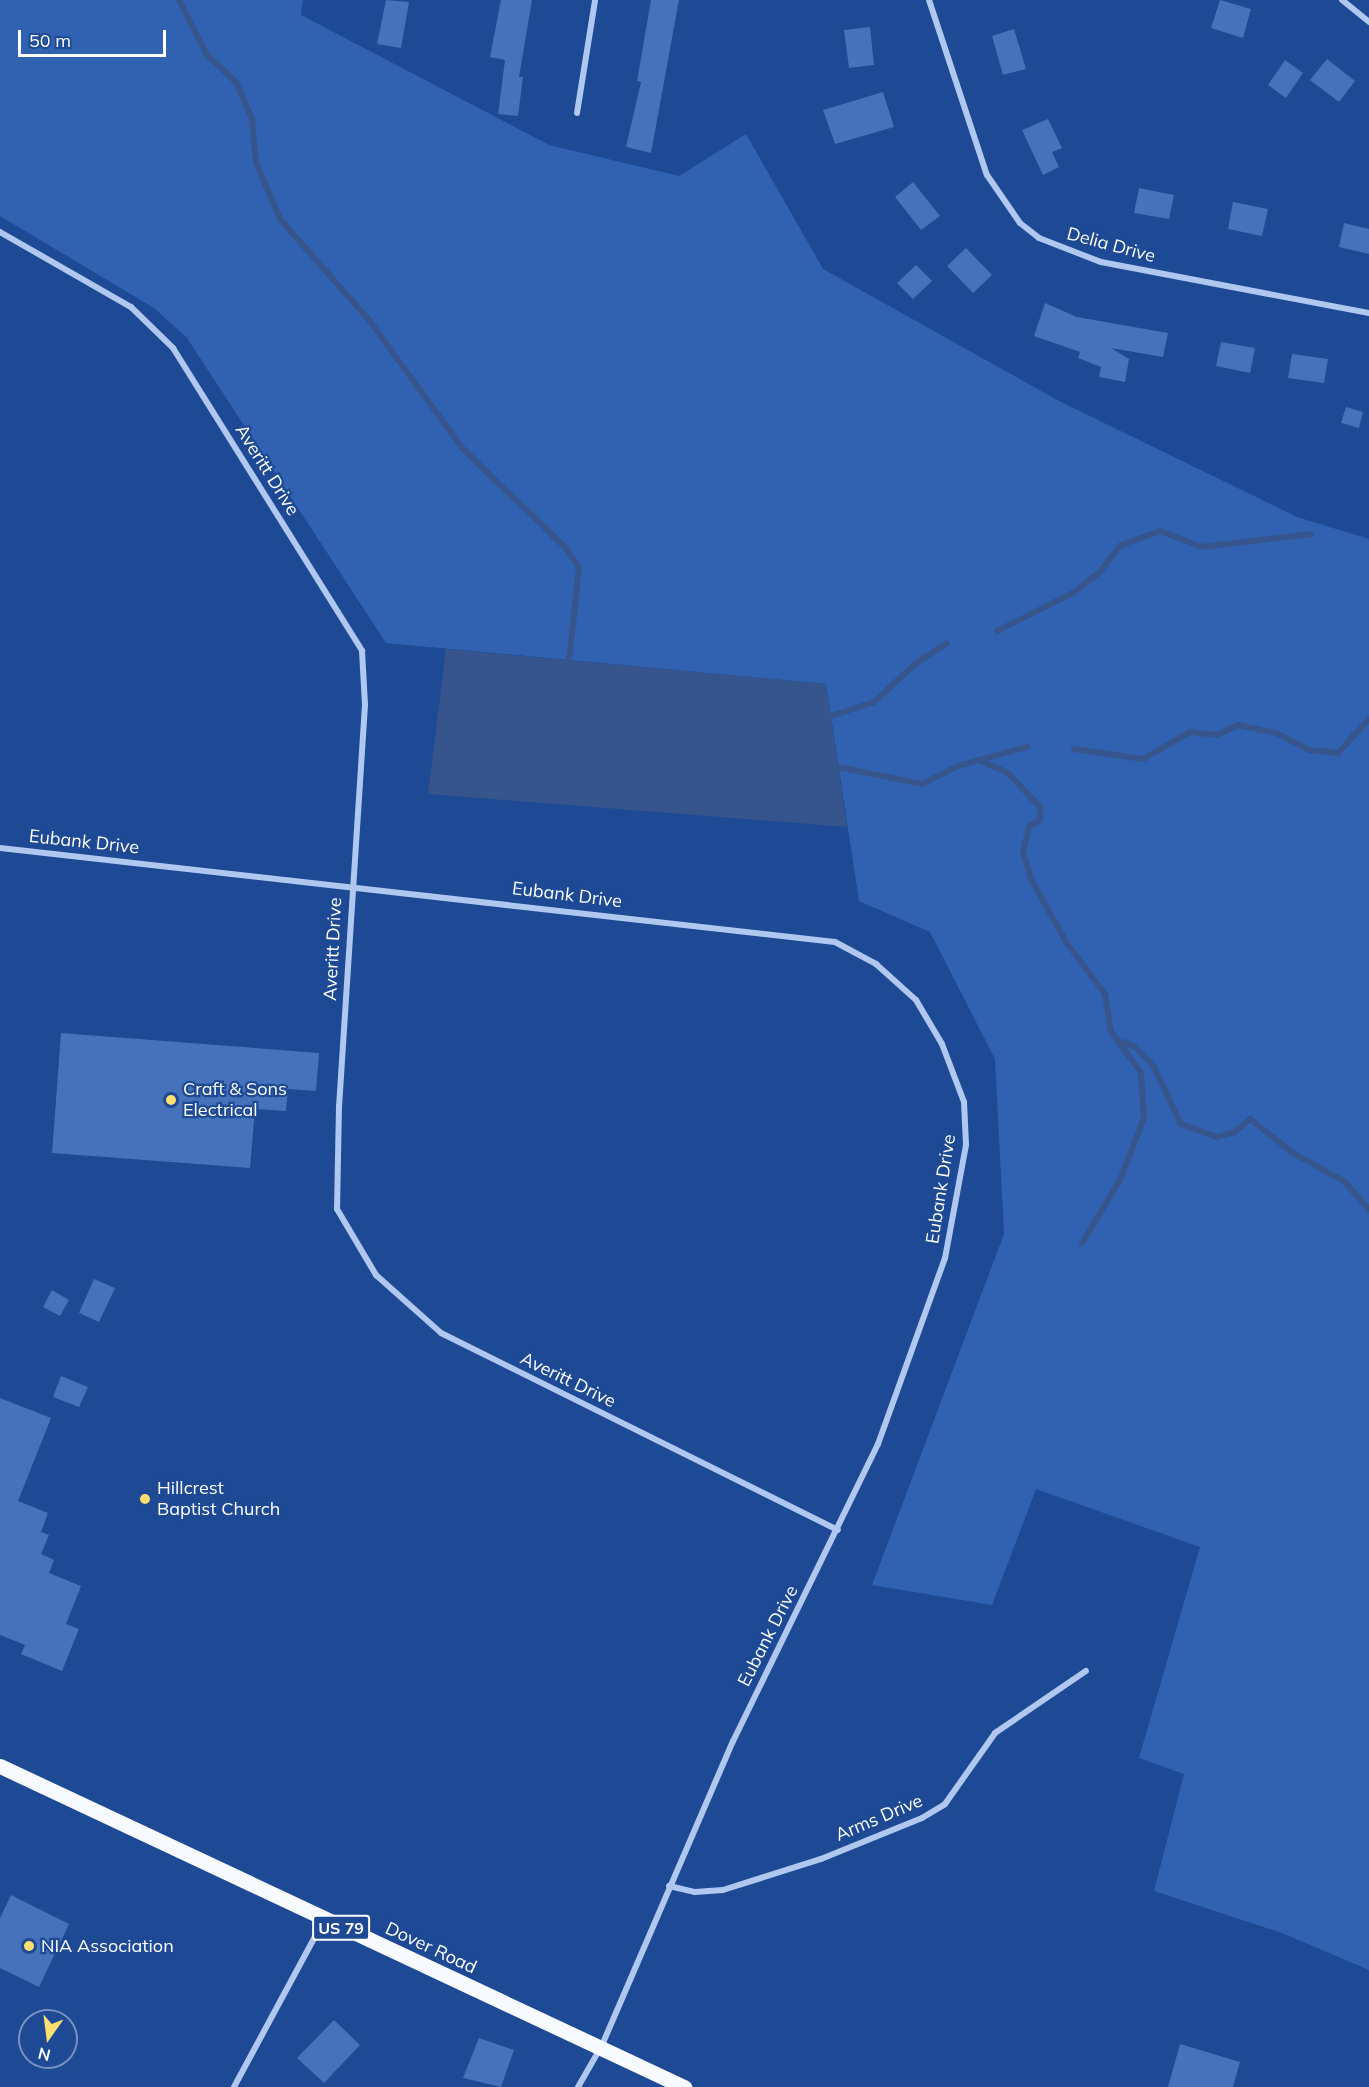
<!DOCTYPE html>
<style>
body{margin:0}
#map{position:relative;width:1369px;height:2087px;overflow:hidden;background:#1d4995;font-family:Mulish,sans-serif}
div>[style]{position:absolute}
.green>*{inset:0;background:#3162b2}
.water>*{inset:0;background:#36558d}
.stream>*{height:6px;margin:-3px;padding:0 3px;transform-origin:3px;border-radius:3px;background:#36558d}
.building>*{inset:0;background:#4572bb}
.street>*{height:6px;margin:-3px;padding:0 3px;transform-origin:3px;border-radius:3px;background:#b0c8ef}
.primary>*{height:15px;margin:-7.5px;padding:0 7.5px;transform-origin:7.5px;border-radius:7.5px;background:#f7faff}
.dots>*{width:16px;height:16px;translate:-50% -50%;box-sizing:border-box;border:3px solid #1d4995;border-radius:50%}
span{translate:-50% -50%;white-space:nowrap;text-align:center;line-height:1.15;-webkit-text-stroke:4.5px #1d4995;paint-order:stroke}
.shield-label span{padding:2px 4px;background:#1d4995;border:2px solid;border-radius:4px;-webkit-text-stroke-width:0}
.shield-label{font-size:16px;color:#fff;font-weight:700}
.street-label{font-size:18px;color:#fff}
.poi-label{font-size:18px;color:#fff}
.left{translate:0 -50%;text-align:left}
.north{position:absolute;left:18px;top:2009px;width:60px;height:60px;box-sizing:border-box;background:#1d4995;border:2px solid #7792bf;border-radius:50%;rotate:194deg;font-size:16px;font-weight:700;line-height:24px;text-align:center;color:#fff}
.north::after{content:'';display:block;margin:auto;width:21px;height:27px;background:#fede6e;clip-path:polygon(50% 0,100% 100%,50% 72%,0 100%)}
.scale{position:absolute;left:18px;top:30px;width:148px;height:27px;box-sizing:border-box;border:3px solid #fff;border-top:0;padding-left:8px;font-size:18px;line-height:21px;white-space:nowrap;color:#fff;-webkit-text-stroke:4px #1d4995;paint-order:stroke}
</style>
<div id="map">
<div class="green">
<i style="clip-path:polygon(0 0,303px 0,301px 15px,549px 145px,679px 176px,746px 134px,823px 269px,1059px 401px,1297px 517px,1369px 539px,1369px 1970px,1282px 1933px,1154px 1891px,1184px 1774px,1139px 1758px,1200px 1547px,1036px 1489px,992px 1605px,872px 1585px,1004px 1234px,995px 1059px,930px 932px,859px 901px,826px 684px,386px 643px,187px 338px,154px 308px,0 216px)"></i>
</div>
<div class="water">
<i style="clip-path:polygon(446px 649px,826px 684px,847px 827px,428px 794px)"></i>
</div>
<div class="stream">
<i style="left:179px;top:0;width:62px;rotate:63deg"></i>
<i style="left:207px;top:55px;width:40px;rotate:43deg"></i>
<i style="left:236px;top:82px;width:40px;rotate:66.6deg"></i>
<i style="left:252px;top:119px;width:43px;rotate:84.7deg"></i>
<i style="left:256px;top:162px;width:62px;rotate:67.2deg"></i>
<i style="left:280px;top:219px;width:135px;rotate:48.6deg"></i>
<i style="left:369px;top:320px;width:160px;rotate:53.9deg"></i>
<i style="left:463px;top:449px;width:141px;rotate:43.9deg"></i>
<i style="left:565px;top:547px;width:24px;rotate:55deg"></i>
<i style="left:579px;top:567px;width:94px;rotate:96.1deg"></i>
<i style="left:997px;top:631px;width:85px;rotate:-26.6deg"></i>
<i style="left:1073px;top:593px;width:33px;rotate:-38deg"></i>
<i style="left:1099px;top:573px;width:36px;rotate:-52deg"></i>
<i style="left:1121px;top:545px;width:41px;rotate:-19.7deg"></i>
<i style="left:1160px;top:531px;width:44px;rotate:21.3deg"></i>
<i style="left:1201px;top:547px;width:111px;rotate:-6.7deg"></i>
<i style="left:831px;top:716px;width:45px;rotate:-18deg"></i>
<i style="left:874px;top:702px;width:56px;rotate:-42.8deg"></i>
<i style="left:915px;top:664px;width:38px;rotate:-33deg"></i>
<i style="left:1074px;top:749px;width:70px;rotate:8.2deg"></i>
<i style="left:1143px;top:759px;width:54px;rotate:-29.9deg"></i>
<i style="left:1190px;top:732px;width:27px;rotate:6deg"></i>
<i style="left:1217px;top:735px;width:23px;rotate:-25deg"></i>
<i style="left:1238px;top:725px;width:39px;rotate:12deg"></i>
<i style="left:1276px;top:733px;width:38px;rotate:27deg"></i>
<i style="left:1310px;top:750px;width:28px;rotate:6deg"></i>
<i style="left:1338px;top:753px;width:46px;rotate:-47.6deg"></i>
<i style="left:978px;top:760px;width:33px;rotate:23deg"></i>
<i style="left:1008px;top:773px;width:47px;rotate:46.7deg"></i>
<i style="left:1040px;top:807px;width:13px;rotate:90deg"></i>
<i style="left:1040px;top:820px;width:13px;rotate:148deg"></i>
<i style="left:1029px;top:827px;width:26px;rotate:103deg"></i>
<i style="left:1023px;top:852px;width:28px;rotate:73deg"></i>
<i style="left:1031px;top:879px;width:72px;rotate:60.9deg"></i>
<i style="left:1066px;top:942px;width:65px;rotate:53.1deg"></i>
<i style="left:1105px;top:994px;width:37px;rotate:81deg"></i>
<i style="left:1111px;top:1031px;width:52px;rotate:54.5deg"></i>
<i style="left:1141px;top:1073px;width:45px;rotate:86.2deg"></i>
<i style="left:1144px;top:1118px;width:66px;rotate:111.2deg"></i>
<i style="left:1120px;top:1180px;width:74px;rotate:121.1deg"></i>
<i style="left:838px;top:767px;width:86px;rotate:11.4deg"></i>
<i style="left:922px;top:784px;width:40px;rotate:-26.6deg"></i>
<i style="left:958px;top:766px;width:72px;rotate:-15.4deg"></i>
<i style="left:1124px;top:1042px;width:11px;rotate:22deg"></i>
<i style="left:1134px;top:1046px;width:29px;rotate:46deg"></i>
<i style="left:1154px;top:1067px;width:63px;rotate:64.7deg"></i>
<i style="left:1181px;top:1124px;width:37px;rotate:20deg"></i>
<i style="left:1216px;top:1137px;width:20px;rotate:-15deg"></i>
<i style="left:1235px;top:1132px;width:20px;rotate:-41deg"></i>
<i style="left:1250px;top:1119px;width:55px;rotate:38.3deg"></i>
<i style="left:1293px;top:1153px;width:60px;rotate:29.1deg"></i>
<i style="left:1345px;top:1182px;width:37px;rotate:49deg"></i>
</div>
<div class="building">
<i style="clip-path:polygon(386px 0,409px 2px,401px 48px,377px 44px)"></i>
<i style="clip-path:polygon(501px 0,532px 0,519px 77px,523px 77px,518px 116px,498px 114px,505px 60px,490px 57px)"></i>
<i style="clip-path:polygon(651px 0,679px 0,651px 153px,626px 147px,641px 82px,637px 81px)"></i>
<i style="clip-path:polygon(1220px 0,1251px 9px,1243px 38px,1211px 28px)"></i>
<i style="clip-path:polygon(870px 27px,874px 65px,849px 68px,844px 30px)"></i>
<i style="clip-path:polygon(1014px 29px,1026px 69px,1003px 75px,992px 36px)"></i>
<i style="clip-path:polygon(1327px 59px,1355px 81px,1339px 102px,1310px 80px)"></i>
<i style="clip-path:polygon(1285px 60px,1303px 73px,1286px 98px,1268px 85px)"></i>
<i style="clip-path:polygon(883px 92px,894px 127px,835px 144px,823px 110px)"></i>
<i style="clip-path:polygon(1048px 119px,1062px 148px,1052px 152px,1059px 167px,1043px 175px,1022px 130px)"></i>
<i style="clip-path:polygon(913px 182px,940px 216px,921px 230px,895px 197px)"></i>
<i style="clip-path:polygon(1139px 188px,1174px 195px,1169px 219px,1134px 213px)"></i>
<i style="clip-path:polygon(1233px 202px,1268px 209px,1262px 236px,1228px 229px)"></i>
<i style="clip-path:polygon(1344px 223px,1369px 229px,1369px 254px,1339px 247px)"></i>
<i style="clip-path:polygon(966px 248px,992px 275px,973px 293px,947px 266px)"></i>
<i style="clip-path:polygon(916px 265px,932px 281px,913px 299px,897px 283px)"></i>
<i style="clip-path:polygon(1045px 303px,1077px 317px,1168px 333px,1163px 357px,1111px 348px,1129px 359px,1125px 382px,1099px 377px,1101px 367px,1078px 358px,1080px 352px,1034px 336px)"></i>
<i style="clip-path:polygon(1221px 342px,1255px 348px,1250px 373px,1216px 366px)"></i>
<i style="clip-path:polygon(1292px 354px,1328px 359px,1324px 383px,1288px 378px)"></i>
<i style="clip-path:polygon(1346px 407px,1363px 412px,1359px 428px,1341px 423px)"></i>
<i style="clip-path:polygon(61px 1033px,319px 1053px,316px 1091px,288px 1089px,286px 1111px,255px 1109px,250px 1168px,52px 1153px)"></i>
<i style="clip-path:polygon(94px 1279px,115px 1288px,99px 1322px,79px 1313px)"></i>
<i style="clip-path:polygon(52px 1290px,69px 1300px,60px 1316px,43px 1307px)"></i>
<i style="clip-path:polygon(61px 1376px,88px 1387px,79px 1407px,53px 1397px)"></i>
<i style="clip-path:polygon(0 1398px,51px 1418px,18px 1501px,48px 1513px,41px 1532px,49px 1535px,41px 1554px,54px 1560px,49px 1573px,81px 1586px,66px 1624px,79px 1629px,62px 1671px,21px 1654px,25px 1645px,0 1635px)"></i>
<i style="clip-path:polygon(11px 1895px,69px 1924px,39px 1987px,0 1968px,0 1918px)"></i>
<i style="clip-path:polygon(334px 2020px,360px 2045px,324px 2083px,297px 2058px)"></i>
<i style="clip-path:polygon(479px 2038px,514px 2050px,501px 2087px,463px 2078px)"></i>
<i style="clip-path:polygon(1180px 2044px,1240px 2062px,1233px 2087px,1168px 2087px)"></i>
</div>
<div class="street">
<i style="left:929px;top:0;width:184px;rotate:71.7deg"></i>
<i style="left:987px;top:175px;width:58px;rotate:55.5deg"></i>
<i style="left:1020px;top:223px;width:24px;rotate:38deg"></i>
<i style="left:1039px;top:238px;width:66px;rotate:21.2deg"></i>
<i style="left:1101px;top:262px;width:273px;rotate:10.8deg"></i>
<i style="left:1342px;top:0;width:35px;rotate:39deg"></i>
<i style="left:577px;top:113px;width:114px;rotate:-80.9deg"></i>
<i style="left:0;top:232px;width:151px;rotate:29.8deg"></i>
<i style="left:131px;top:307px;width:59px;rotate:44.3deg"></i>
<i style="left:173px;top:348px;width:357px;rotate:58deg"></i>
<i style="left:362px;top:651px;width:54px;rotate:86.8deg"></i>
<i style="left:365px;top:705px;width:402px;rotate:93.7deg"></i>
<i style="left:339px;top:1106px;width:103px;rotate:91.1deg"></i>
<i style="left:337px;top:1209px;width:77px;rotate:59.4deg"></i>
<i style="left:376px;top:1275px;width:87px;rotate:41.7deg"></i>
<i style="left:441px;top:1333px;width:443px;rotate:26.4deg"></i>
<i style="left:0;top:848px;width:840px;rotate:6.42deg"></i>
<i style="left:835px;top:942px;width:47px;rotate:28.2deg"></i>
<i style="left:876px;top:964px;width:54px;rotate:42deg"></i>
<i style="left:916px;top:1000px;width:51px;rotate:59.4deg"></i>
<i style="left:942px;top:1044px;width:62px;rotate:69.2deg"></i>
<i style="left:964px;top:1102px;width:43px;rotate:87.3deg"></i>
<i style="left:966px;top:1145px;width:115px;rotate:100.5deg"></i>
<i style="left:945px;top:1258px;width:198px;rotate:109.8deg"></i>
<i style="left:878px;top:1444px;width:331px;rotate:116deg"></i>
<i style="left:733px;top:1741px;width:333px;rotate:113.3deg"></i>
<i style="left:601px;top:2047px;width:46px;rotate:119.9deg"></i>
<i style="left:669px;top:1886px;width:27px;rotate:13deg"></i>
<i style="left:695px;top:1892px;width:28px;rotate:-4deg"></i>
<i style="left:723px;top:1890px;width:103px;rotate:-17.6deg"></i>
<i style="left:821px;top:1859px;width:109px;rotate:-22.1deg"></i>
<i style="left:922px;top:1818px;width:27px;rotate:-31deg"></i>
<i style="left:945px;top:1804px;width:87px;rotate:-54.8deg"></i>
<i style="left:995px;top:1733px;width:110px;rotate:-34.3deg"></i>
<i style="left:234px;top:2087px;width:190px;rotate:-61.7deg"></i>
</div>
<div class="primary">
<i style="left:0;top:1766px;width:756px;rotate:25.14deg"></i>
</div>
<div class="dots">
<i style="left:171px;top:1100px;background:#fede6e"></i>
<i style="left:145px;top:1499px;background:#fede6e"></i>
<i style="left:29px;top:1946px;background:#fede6e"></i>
</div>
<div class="shield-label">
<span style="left:341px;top:1928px">US 79</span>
</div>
<div class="street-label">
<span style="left:1111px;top:245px;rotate:15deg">Delia Drive</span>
<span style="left:267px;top:470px;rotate:58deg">Averitt Drive</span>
<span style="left:84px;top:842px;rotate:6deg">Eubank Drive</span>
<span style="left:567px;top:895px;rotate:7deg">Eubank Drive</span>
<span style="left:333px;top:949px;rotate:-87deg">Averitt Drive</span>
<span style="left:941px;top:1189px;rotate:-81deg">Eubank Drive</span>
<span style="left:568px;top:1380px;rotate:26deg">Averitt Drive</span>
<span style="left:768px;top:1636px;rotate:-63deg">Eubank Drive</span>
<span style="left:879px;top:1818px;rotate:-23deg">Arms Drive</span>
<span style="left:431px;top:1948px;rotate:25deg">Dover Road</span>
</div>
<div class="poi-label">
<span class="left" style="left:183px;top:1100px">Craft &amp; Sons<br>Electrical</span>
<span class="left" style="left:157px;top:1499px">Hillcrest<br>Baptist Church</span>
<span class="left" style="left:41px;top:1946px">NIA Association</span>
</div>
<div class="north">N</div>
<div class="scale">50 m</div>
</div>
